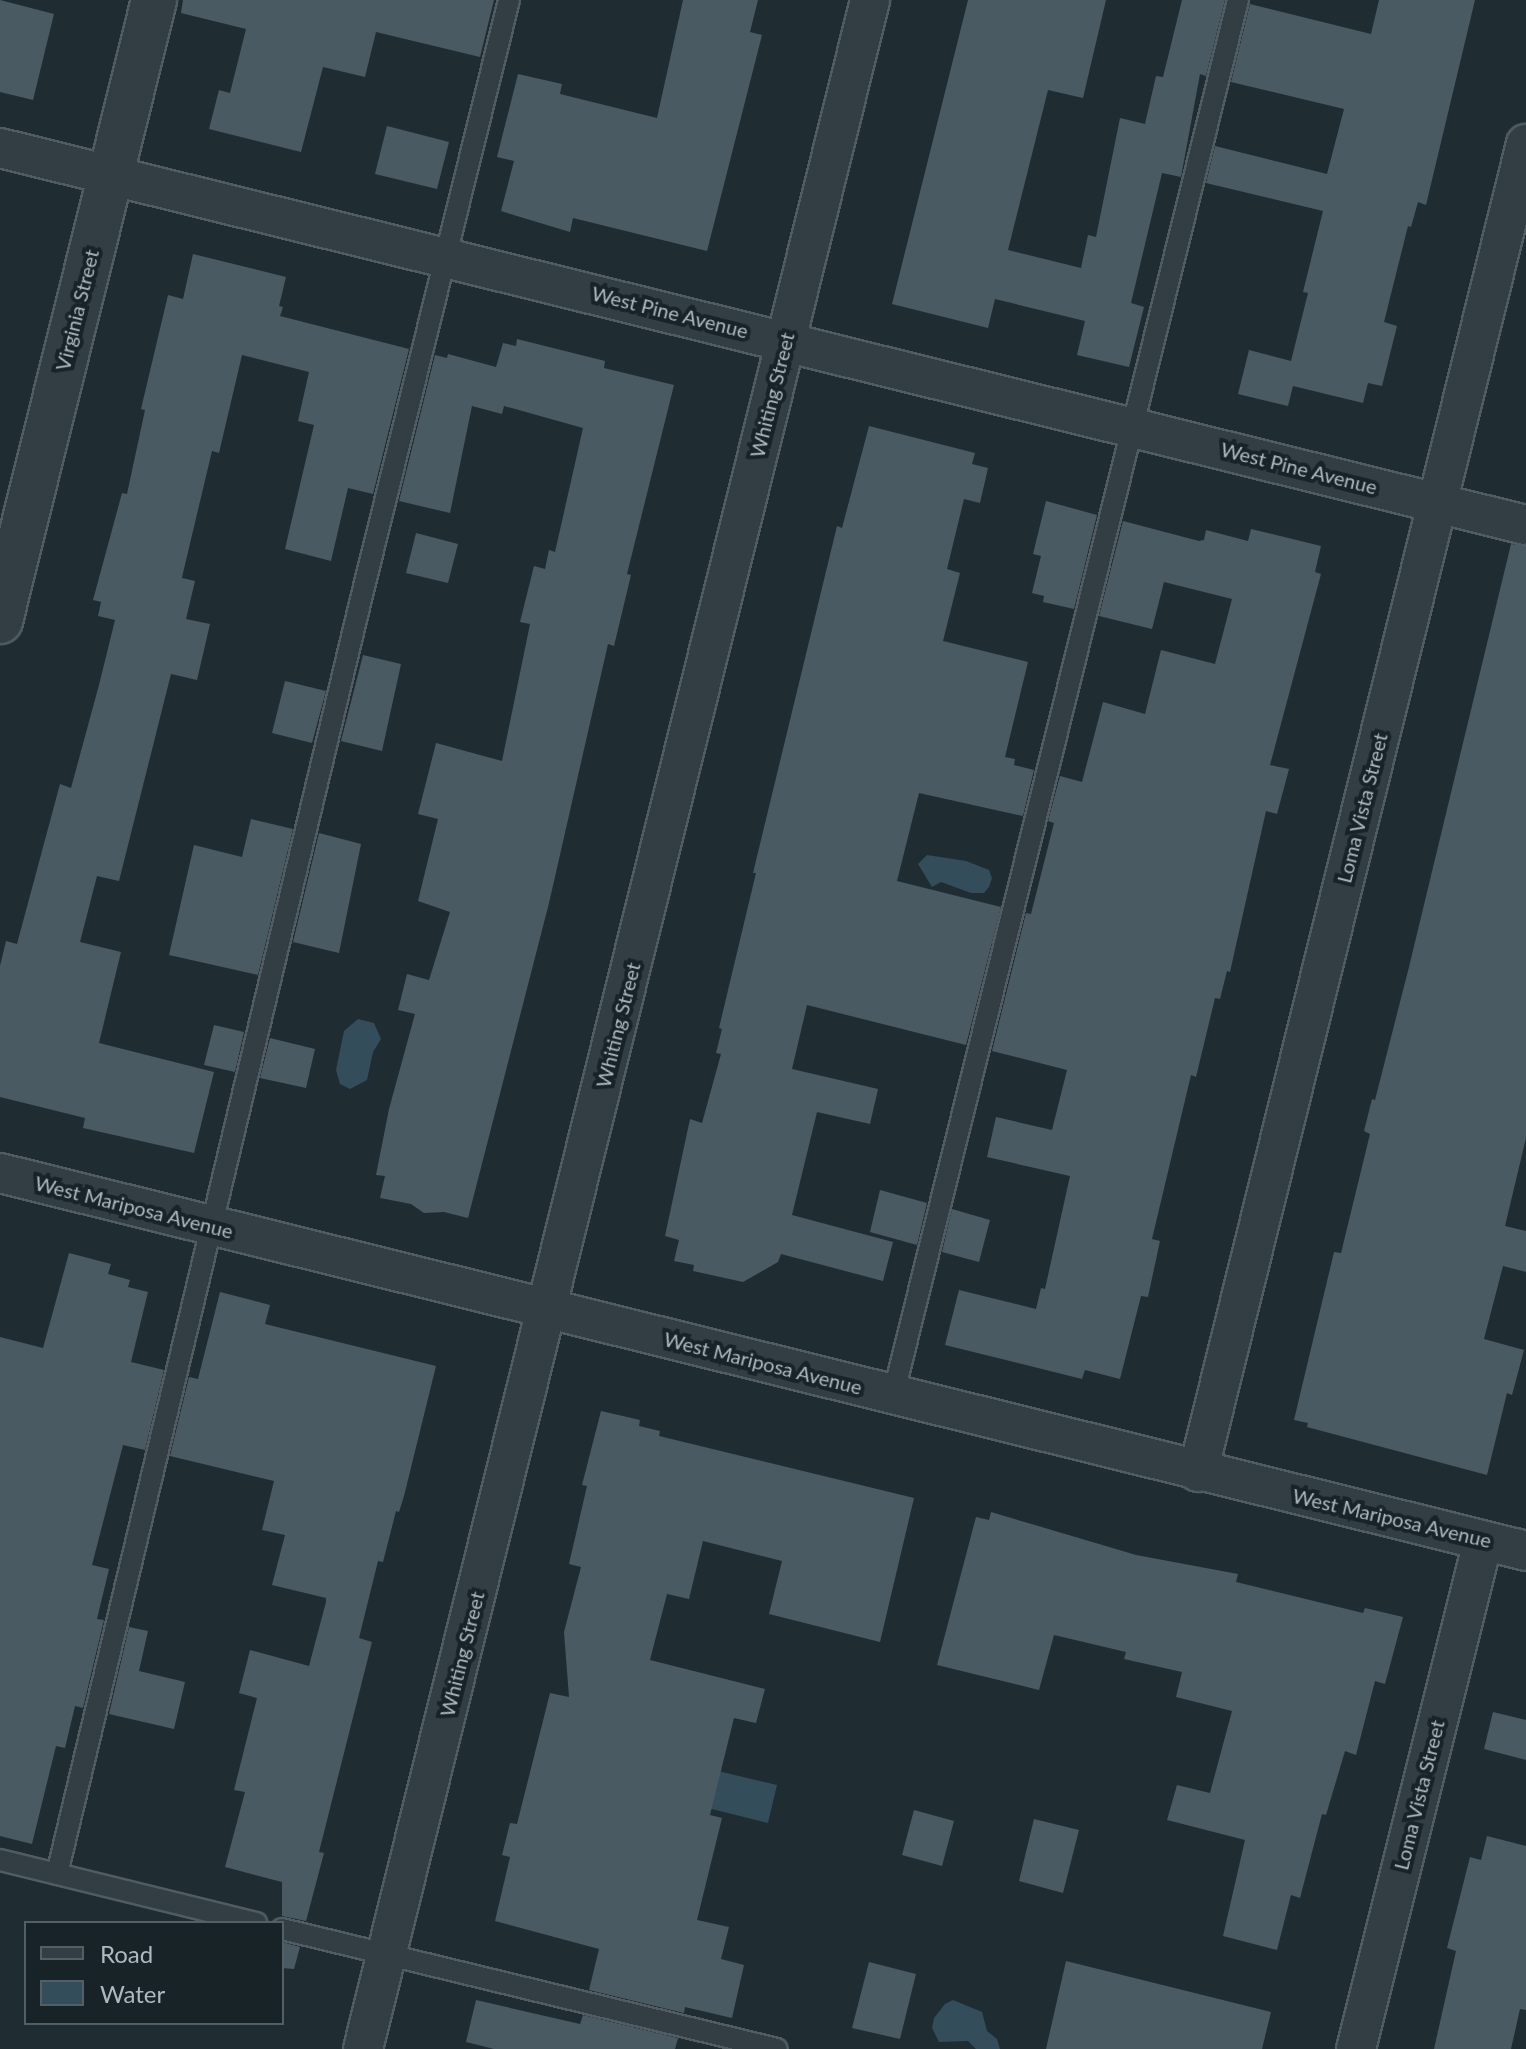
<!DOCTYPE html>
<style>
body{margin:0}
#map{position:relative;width:1526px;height:2049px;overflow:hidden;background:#1f2d33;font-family:Lato,sans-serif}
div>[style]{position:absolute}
.water>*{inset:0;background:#334d5a}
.building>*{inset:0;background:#4a5a62}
.roads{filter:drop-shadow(2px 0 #505c62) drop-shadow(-2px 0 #505c62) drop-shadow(0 2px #505c62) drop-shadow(0 -2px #505c62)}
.service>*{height:20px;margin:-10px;padding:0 10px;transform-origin:10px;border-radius:10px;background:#333e44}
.minor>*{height:38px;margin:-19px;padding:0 19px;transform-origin:19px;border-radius:19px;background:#333e44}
.tertiary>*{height:44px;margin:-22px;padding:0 22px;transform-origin:22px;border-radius:22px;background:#333e44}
span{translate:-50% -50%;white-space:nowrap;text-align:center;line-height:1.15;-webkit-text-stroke:8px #182328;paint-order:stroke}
.street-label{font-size:20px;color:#acb9c1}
.legend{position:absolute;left:24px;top:1921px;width:260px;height:104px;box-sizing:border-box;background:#182328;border:2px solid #535f65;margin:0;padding:10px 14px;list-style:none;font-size:24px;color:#acb9c1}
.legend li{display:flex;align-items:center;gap:16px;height:40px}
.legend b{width:40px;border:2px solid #535f65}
</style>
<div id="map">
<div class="water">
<i style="clip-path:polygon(927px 855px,966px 861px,989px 870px,992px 878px,989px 887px,984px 893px,971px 893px,941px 882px,932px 887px,918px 864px)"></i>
<i style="clip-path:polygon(358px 1019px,374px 1023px,381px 1039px,373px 1052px,367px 1080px,350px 1089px,340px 1084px,336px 1070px,344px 1031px)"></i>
<i style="clip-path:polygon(705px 1768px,777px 1785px,768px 1823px,696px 1805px)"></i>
<i style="clip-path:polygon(953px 2000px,982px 2012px,987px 2031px,997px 2039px,1000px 2049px,976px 2049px,968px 2041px,939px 2042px,932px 2028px,934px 2018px,945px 2004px)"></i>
</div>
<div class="building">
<i style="clip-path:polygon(0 0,54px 14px,33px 100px,0 92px)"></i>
<i style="clip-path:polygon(183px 0,494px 0,480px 57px,376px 32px,365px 77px,323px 67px,301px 152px,209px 129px,219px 90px,230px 93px,246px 29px,181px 13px)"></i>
<i style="clip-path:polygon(683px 0,758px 0,750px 32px,762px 35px,707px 251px,573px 218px,570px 232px,501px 211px,514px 161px,497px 157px,518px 74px,562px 84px,560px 94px,657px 118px)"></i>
<i style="clip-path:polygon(968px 0,1106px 0,1083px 98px,1048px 90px,1008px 250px,1081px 268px,1088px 235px,1096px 237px,1120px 118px,1145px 124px,1156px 76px,1163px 77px,1182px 0,1225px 0,1206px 76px,1200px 74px,1181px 177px,1162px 173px,1131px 303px,1144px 307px,1129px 367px,1077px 355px,1085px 321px,995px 299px,988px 328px,892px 304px)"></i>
<i style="clip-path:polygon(1379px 0,1475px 0,1426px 205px,1418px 202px,1411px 227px,1408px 226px,1384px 322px,1397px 326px,1382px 386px,1368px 383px,1363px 403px,1293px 386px,1288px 406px,1238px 394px,1249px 350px,1291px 361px,1308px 293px,1303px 292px,1323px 211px,1206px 183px,1215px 146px,1327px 174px,1344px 109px,1231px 82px,1250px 4px,1371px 34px)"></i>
<i style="clip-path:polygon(387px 126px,449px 142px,437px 189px,375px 174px)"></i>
<i style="clip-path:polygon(193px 254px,286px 277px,279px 306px,283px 307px,280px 316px,409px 349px,373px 494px,348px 488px,331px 561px,285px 549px,314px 425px,298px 421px,309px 372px,242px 355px,219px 453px,212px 451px,183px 573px,182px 578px,195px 581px,186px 619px,210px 624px,197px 680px,171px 674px,119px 881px,97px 876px,80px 942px,121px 952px,99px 1043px,214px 1072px,194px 1153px,83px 1128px,85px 1118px,0 1097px,0 966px,6px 941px,17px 944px,60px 784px,71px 788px,99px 685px,115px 620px,98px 616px,101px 602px,93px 600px,122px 493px,127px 494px,145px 410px,141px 409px,168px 295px,183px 299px)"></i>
<i style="clip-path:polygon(517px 339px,605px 361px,604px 368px,674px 385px,627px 574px,631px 575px,614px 646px,608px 644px,549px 903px,468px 1218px,444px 1212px,424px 1213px,411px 1204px,380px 1198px,385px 1176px,376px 1175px,389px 1109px,415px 1014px,398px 1010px,407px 974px,429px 980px,450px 912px,418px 901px,438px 819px,418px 814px,436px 743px,502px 761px,530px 624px,520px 622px,534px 566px,545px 569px,549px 550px,555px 552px,583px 428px,504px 406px,502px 414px,472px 406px,450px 513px,399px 501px,435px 355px,447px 358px,448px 354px,496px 367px,503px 343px,516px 346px)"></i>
<i style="clip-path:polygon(869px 426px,975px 453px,972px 464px,988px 468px,980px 503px,964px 499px,947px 569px,960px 573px,943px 641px,1028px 662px,1005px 757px,1015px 759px,1014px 765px,1034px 770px,1023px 816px,919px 793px,897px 881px,1001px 907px,966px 1045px,807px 1005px,792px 1069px,878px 1089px,870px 1124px,817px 1112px,792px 1215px,893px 1242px,883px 1281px,781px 1254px,778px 1262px,743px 1282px,693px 1271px,694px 1265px,674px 1261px,679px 1240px,665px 1236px,690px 1119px,702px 1123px,721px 1054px,716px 1053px,722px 1029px,719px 1028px,756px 873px,753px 873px,837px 526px,842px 528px)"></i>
<i style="clip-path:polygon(1046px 501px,1097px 515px,1074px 609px,1043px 602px,1044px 596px,1032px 593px,1041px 556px,1033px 554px)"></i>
<i style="clip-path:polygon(1123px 521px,1199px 541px,1204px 540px,1206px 530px,1248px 541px,1251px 529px,1321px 546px,1315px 572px,1321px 574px,1270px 765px,1289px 769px,1277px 814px,1266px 811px,1230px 972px,1227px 971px,1220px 999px,1215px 998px,1196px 1077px,1191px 1075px,1152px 1239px,1160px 1241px,1148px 1297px,1141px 1296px,1120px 1379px,1085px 1370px,1082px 1379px,945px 1345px,959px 1290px,1036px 1309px,1041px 1288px,1045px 1289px,1070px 1176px,987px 1157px,996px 1117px,1052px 1130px,1067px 1070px,992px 1051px,1026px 913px,1031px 914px,1054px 823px,1048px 821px,1060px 776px,1082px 782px,1103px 702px,1145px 714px,1161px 650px,1215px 664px,1232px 599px,1164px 582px,1152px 629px,1099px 616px)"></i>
<i style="clip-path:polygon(416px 533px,458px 544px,448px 583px,406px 573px)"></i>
<i style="clip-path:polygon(1511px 544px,1526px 546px,1526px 1138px,1505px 1226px,1526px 1231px,1526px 1272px,1503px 1266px,1484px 1339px,1524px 1350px,1512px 1395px,1507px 1393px,1487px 1475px,1307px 1427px,1308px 1423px,1294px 1420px,1334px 1252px,1341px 1253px,1370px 1134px,1364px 1131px,1372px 1099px,1375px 1100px,1409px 967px)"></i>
<i style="clip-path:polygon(363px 655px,401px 664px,382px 751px,341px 741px)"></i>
<i style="clip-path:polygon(285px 681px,326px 691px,312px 743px,272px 733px)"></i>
<i style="clip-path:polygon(251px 819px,293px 829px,258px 975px,169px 955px,194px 845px,242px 857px)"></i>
<i style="clip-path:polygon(319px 833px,361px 844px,339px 953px,293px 942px)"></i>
<i style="clip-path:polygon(214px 1025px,244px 1032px,235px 1072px,204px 1065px)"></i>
<i style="clip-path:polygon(270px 1038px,315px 1049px,306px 1088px,260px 1078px)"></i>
<i style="clip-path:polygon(880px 1190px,927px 1203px,917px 1245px,870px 1232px)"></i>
<i style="clip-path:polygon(952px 1209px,990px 1220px,979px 1262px,942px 1252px)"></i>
<i style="clip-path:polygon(69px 1253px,111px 1264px,108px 1274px,130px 1280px,128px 1287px,148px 1292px,131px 1362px,164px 1370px,145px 1450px,123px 1445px,92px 1565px,109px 1569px,97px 1619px,104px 1620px,83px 1708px,75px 1706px,65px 1748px,56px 1746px,32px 1844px,0 1836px,0 1337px,43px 1348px)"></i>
<i style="clip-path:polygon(220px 1292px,270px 1305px,265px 1324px,436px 1366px,404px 1496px,399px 1512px,396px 1511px,383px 1562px,378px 1561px,359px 1638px,372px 1642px,319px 1852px,324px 1853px,306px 1921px,282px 1916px,282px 1882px,225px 1867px,245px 1792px,234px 1790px,257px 1698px,239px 1693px,250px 1650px,309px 1666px,326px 1602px,326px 1598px,272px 1585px,285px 1535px,262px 1530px,274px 1481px,170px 1456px,189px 1377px,198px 1379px)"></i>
<i style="clip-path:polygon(601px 1411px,640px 1420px,639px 1426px,660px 1431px,659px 1436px,914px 1498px,880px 1642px,769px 1614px,782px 1561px,703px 1541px,689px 1599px,667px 1594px,650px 1660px,765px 1689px,756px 1723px,734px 1718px,710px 1815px,722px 1818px,697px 1920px,729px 1927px,721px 1959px,744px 1965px,732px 2018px,685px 2007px,684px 2013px,589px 1990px,599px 1949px,495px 1921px,510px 1857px,502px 1855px,510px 1823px,517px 1824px,550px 1693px,569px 1697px,564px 1632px,581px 1567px,569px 1564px,587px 1486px,582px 1485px)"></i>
<i style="clip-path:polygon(991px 1512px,1136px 1555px,1238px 1574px,1236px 1582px,1363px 1613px,1365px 1608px,1403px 1617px,1385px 1684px,1375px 1681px,1356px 1755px,1345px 1751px,1326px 1815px,1322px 1814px,1300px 1898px,1291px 1895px,1277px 1950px,1223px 1936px,1245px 1840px,1167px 1820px,1177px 1785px,1210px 1793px,1232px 1711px,1176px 1697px,1182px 1672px,1124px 1659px,1126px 1652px,1054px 1635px,1039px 1690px,937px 1665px,976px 1517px,989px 1520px)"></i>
<i style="clip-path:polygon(129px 1627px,148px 1631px,139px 1671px,185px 1682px,174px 1729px,109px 1714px)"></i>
<i style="clip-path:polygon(1493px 1712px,1526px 1720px,1526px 1760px,1484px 1749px)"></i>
<i style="clip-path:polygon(914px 1810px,954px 1821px,942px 1866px,902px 1855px)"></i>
<i style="clip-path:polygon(1034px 1819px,1079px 1830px,1063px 1893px,1019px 1881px)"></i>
<i style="clip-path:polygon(1487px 1836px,1526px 1846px,1526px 2010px,1520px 2009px,1511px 2049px,1434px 2049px,1456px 1951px,1447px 1948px,1470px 1857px,1481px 1860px)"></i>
<i style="clip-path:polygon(282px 1942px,300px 1947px,294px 1969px,282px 1968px)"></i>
<i style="clip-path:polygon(1066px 1961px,1271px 2012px,1262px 2049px,1046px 2049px)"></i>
<i style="clip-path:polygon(869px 1962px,916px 1974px,900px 2039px,852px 2028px)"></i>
<i style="clip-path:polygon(476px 2000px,580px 2024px,583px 2015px,678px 2038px,675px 2049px,494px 2049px,466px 2042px)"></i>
</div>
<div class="roads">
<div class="service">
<i style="left:893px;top:1396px;width:1438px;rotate:-76.12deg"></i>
<i style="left:0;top:1860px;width:264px;rotate:13.8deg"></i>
<i style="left:57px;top:1874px;width:1302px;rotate:-76.59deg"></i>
<i style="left:359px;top:607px;width:625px;rotate:-76.12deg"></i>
<i style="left:282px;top:1929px;width:509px;rotate:13.63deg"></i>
</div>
<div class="minor">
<i style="left:0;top:148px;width:1572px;rotate:13.88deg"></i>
<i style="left:0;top:1173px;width:1572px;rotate:13.91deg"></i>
<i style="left:1198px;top:1472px;width:1368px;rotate:-76.13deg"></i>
<i style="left:363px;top:2049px;width:2111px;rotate:-76.1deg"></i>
<i style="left:1356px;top:2049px;width:524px;rotate:-75.96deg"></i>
</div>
<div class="tertiary">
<i style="left:0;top:621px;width:640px;rotate:-76.07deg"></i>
</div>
</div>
<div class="street-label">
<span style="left:77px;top:310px;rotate:-76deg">Virginia Street</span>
<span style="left:670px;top:312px;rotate:14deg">West Pine Avenue</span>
<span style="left:772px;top:395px;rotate:-76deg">Whiting Street</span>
<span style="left:1299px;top:468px;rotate:14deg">West Pine Avenue</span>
<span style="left:1362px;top:808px;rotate:-76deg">Loma Vista Street</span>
<span style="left:618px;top:1025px;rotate:-76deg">Whiting Street</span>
<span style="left:134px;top:1207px;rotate:14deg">West Mariposa Avenue</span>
<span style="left:763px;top:1363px;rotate:14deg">West Mariposa Avenue</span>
<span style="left:1392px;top:1518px;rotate:13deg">West Mariposa Avenue</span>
<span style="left:462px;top:1654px;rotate:-76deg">Whiting Street</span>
<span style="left:1419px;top:1795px;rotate:-76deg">Loma Vista Street</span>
</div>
<ul class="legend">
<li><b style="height:10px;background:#333e44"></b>Road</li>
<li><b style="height:22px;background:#334d5a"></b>Water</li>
</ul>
</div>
